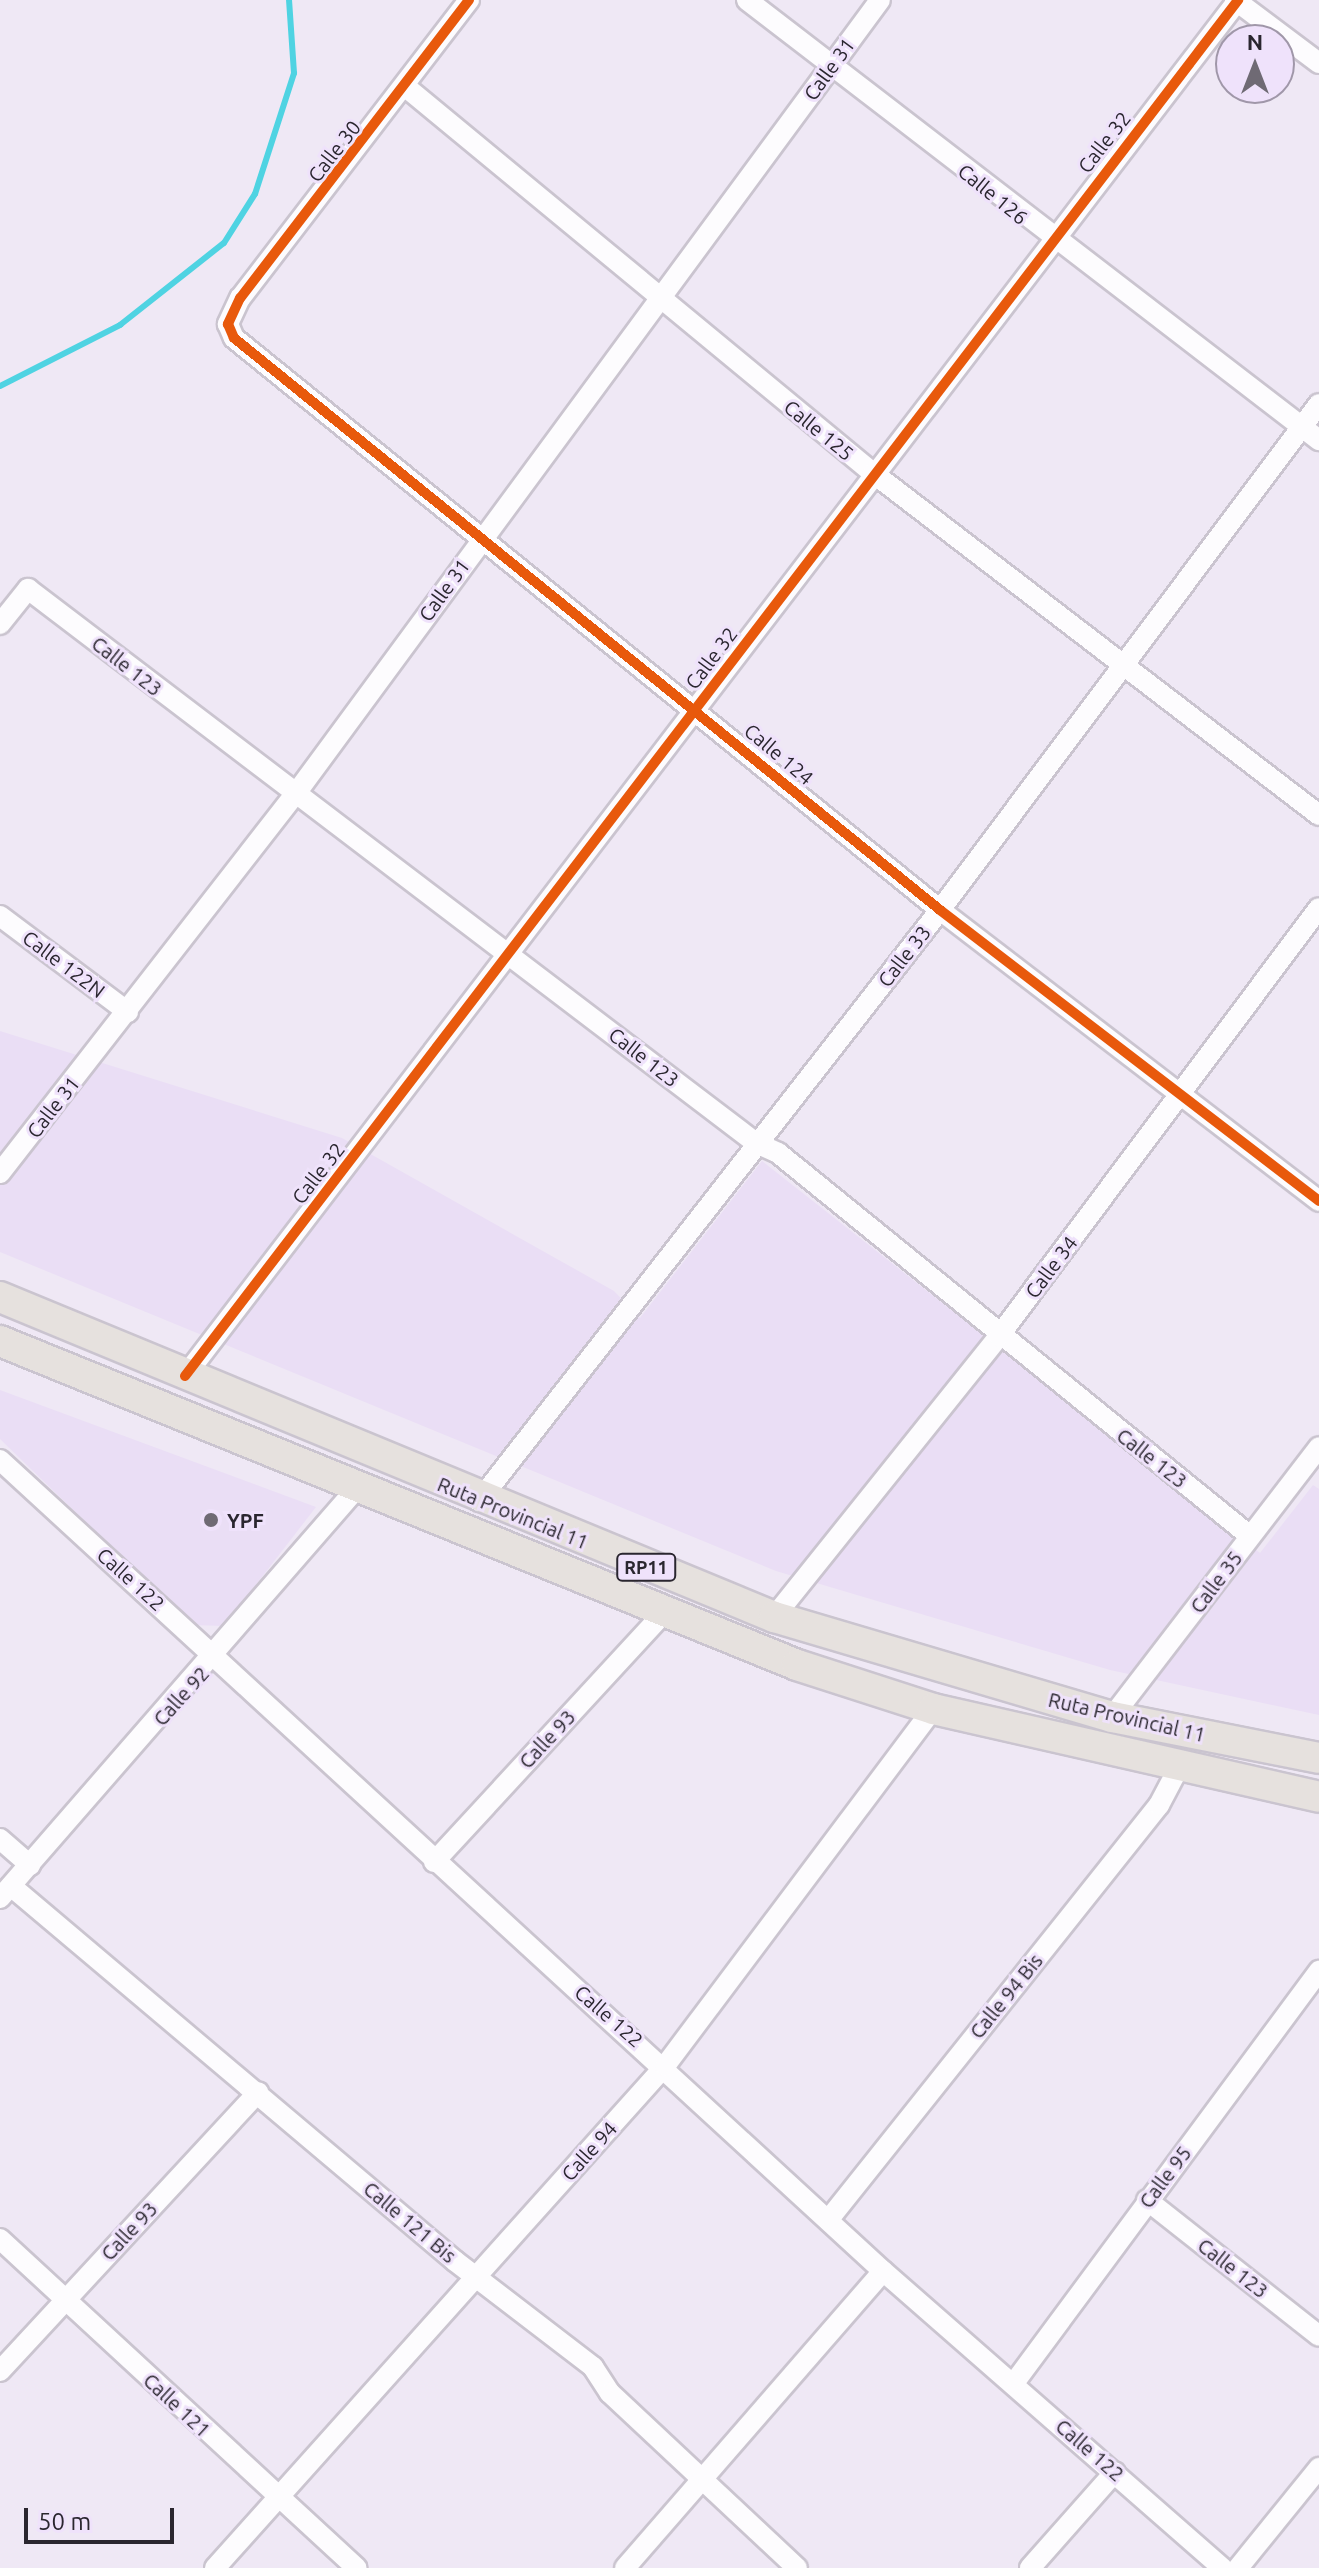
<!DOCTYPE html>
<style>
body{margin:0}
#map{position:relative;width:1319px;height:2568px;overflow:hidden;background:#efe8f5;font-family:Ubuntu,sans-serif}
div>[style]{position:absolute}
.built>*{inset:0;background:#eadef5}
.stream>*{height:6px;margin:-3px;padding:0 3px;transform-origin:3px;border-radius:3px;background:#4fd3e2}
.roads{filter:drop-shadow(2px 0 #cac4cf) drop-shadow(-2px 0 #cac4cf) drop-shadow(0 2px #cac4cf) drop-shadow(0 -2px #cac4cf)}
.minor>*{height:20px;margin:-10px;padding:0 10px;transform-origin:10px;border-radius:10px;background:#fdfcfe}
.primary>*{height:30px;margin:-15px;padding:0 15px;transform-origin:15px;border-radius:15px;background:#e6e1de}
.cycleway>*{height:10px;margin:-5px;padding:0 5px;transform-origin:5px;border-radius:5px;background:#e8590c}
.dots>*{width:22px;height:22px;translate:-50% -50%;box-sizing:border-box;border:4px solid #efe2fb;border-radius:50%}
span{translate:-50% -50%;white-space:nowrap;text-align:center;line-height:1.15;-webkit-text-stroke:6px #efe2fb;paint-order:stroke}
.shield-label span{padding:2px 6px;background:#efe2fb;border:2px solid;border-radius:6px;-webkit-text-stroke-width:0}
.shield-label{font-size:18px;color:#2a262f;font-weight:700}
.street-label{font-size:20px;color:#2a262f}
.poi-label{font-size:20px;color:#2a262f;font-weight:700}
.left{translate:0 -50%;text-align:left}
.north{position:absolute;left:1215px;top:24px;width:80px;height:80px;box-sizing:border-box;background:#efe2fb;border:2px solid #a097a9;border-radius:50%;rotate:0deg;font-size:22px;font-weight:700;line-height:32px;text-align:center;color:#2a262f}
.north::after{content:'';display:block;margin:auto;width:28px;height:36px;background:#6f6a74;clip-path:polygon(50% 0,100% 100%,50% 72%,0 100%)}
.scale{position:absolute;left:24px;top:2508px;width:150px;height:36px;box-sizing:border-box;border:4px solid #2a262f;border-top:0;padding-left:10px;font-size:24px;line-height:28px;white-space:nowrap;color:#2a262f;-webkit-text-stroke:6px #efe2fb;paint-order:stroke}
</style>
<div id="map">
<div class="built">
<i style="clip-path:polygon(0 1031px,342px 1138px,614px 1291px,640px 1318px,762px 1161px,1260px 1553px,1313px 1485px,1319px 1489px,1319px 1715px,1110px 1670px,776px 1571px,0 1252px)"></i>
<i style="clip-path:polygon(0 1390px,316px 1507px,224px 1626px,192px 1625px,0 1439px)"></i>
</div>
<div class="stream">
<i style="left:0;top:386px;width:135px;rotate:-26.9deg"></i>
<i style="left:120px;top:325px;width:132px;rotate:-38.3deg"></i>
<i style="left:224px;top:243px;width:58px;rotate:-57.7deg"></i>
<i style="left:255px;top:194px;width:127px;rotate:-72.1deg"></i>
<i style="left:294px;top:73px;width:73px;rotate:-93.9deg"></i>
</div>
<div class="roads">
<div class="minor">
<i style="left:469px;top:0;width:376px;rotate:127.5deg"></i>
<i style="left:240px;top:298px;width:29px;rotate:115deg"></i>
<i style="left:228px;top:324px;width:15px;rotate:67deg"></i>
<i style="left:234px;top:338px;width:909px;rotate:39.01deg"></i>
<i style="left:940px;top:910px;width:478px;rotate:37.5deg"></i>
<i style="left:747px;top:0;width:722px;rotate:37.57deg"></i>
<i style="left:1235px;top:0;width:105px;rotate:36.9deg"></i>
<i style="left:407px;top:88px;width:604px;rotate:39.56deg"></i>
<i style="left:873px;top:473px;width:562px;rotate:37.48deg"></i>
<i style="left:0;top:624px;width:45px;rotate:-51.3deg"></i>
<i style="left:28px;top:589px;width:915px;rotate:37.27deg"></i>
<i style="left:756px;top:1143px;width:24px;rotate:24deg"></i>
<i style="left:778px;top:1153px;width:608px;rotate:39.06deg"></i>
<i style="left:0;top:916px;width:160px;rotate:36.9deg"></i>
<i style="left:0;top:1173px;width:478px;rotate:-52.1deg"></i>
<i style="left:294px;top:796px;width:988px;rotate:-53.64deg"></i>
<i style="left:185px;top:1376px;width:1733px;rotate:-52.57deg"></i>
<i style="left:0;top:1460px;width:1199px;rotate:42.57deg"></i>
<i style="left:883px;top:2271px;width:451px;rotate:41.2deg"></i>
<i style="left:479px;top:1501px;width:750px;rotate:-52.04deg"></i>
<i style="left:940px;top:910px;width:632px;rotate:-53.17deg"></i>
<i style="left:774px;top:1617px;width:360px;rotate:-51.3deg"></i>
<i style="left:999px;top:1336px;width:534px;rotate:-53.22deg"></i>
<i style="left:1112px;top:1717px;width:340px;rotate:-52.5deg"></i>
<i style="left:0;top:1839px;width:40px;rotate:41deg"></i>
<i style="left:434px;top:1862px;width:335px;rotate:-47.3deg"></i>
<i style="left:11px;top:1886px;width:581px;rotate:40.18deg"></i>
<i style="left:455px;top:2261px;width:174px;rotate:37.5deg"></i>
<i style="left:593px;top:2367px;width:31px;rotate:57deg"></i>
<i style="left:610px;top:2393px;width:256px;rotate:43.1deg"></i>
<i style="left:0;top:1898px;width:542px;rotate:-48.96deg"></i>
<i style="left:1147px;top:2200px;width:219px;rotate:38.3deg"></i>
<i style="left:829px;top:2219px;width:529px;rotate:-51.44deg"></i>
<i style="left:1159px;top:1805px;width:41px;rotate:-62.2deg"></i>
<i style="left:0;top:2239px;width:485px;rotate:42.7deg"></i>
<i style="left:0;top:2371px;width:380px;rotate:-47.2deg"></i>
<i style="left:1014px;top:2383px;width:513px;rotate:-53.49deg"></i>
<i style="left:215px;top:2568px;width:674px;rotate:-48.13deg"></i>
<i style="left:665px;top:2066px;width:446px;rotate:-53.1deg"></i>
<i style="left:625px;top:2568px;width:393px;rotate:-49deg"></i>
<i style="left:1030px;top:2568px;width:128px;rotate:-48.5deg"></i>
<i style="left:1238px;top:2568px;width:129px;rotate:-51deg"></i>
</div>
<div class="primary">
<i style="left:0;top:1297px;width:838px;rotate:22.46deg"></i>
<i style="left:774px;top:1617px;width:352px;rotate:16.5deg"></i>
<i style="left:1112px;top:1717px;width:211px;rotate:11.2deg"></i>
<i style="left:0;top:1341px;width:860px;rotate:22.12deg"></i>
<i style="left:797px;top:1665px;width:143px;rotate:17.9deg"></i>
<i style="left:933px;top:1709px;width:396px;rotate:12.8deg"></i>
</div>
</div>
<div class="cycleway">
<i style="left:469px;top:0;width:376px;rotate:127.5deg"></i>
<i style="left:240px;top:298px;width:29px;rotate:115deg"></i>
<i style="left:228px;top:324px;width:15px;rotate:67deg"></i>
<i style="left:234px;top:338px;width:909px;rotate:39.01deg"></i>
<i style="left:940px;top:910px;width:478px;rotate:37.5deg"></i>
<i style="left:185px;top:1376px;width:1733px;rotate:-52.57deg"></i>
</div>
<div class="dots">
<i style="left:211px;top:1520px;background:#6f6a74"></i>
</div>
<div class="shield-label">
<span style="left:646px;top:1567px">RP11</span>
</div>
<div class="street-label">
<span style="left:829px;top:69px;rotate:-54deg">Calle 31</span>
<span style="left:1104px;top:142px;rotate:-52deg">Calle 32</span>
<span style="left:334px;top:151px;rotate:-52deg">Calle 30</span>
<span style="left:993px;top:194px;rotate:39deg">Calle 126</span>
<span style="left:819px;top:430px;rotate:39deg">Calle 125</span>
<span style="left:444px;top:590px;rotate:-54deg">Calle 31</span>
<span style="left:711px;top:658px;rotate:-53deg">Calle 32</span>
<span style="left:127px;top:666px;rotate:38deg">Calle 123</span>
<span style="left:779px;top:754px;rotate:40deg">Calle 124</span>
<span style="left:904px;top:956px;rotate:-52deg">Calle 33</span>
<span style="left:64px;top:964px;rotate:37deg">Calle 122N</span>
<span style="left:644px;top:1057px;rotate:38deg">Calle 123</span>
<span style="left:53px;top:1107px;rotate:-52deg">Calle 31</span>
<span style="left:318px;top:1173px;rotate:-52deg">Calle 32</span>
<span style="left:1051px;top:1267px;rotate:-53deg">Calle 34</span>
<span style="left:1152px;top:1458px;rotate:38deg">Calle 123</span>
<span style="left:513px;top:1513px;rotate:22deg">Ruta Provincial 11</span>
<span style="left:131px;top:1579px;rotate:42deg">Calle 122</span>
<span style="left:1216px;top:1582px;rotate:-53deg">Calle 35</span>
<span style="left:181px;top:1696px;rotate:-48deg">Calle 92</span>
<span style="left:1127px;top:1717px;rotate:13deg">Ruta Provincial 11</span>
<span style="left:547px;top:1739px;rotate:-47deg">Calle 93</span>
<span style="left:1006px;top:1996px;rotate:-51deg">Calle 94 Bis</span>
<span style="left:609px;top:2016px;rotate:41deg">Calle 122</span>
<span style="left:589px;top:2151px;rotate:-48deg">Calle 94</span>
<span style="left:1165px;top:2177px;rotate:-53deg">Calle 95</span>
<span style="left:410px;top:2222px;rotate:40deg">Calle 121 Bis</span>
<span style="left:129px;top:2231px;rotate:-47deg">Calle 93</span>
<span style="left:1233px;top:2268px;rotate:38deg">Calle 123</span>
<span style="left:177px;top:2405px;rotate:43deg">Calle 121</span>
<span style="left:1090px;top:2450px;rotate:41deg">Calle 122</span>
</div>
<div class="poi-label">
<span class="left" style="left:227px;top:1520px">YPF</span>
</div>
<div class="north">N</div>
<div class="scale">50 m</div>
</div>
